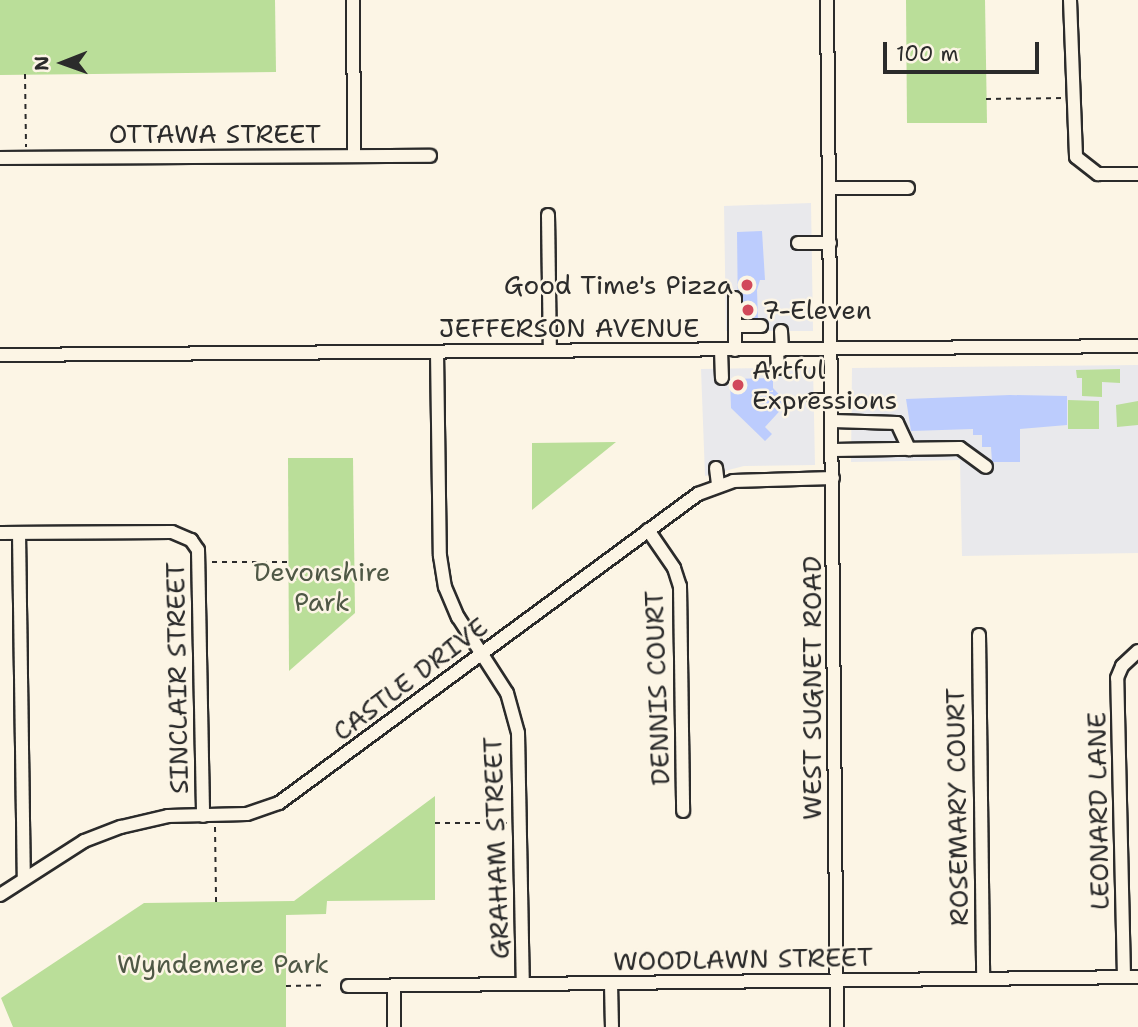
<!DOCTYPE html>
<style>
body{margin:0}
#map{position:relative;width:1138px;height:1027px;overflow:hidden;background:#fcf5e5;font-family:"Shantell Sans",sans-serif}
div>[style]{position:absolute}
.built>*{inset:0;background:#e9e9ec}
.green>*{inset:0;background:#bade99}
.building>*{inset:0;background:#bcccfd}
.path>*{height:2px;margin-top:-1px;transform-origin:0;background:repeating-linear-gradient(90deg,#2b2b2b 0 5px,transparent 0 10px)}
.roads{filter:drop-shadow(2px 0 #2b2b2b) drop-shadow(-2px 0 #2b2b2b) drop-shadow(0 2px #2b2b2b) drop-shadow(0 -2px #2b2b2b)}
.minor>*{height:12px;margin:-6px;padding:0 6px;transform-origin:6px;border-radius:6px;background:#fcf5e5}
.dots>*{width:19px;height:19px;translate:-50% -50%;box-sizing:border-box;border:4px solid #fcf5e5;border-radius:50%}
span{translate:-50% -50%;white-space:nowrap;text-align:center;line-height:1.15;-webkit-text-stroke:5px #fcf5e5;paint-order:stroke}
.street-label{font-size:26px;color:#2b2b2b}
.poi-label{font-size:26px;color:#2b2b2b}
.right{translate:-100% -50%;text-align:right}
.left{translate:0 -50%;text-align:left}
.park-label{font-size:26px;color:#4f5846}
.north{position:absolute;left:28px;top:28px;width:70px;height:70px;-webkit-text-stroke:5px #fcf5e5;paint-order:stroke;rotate:269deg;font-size:19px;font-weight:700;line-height:28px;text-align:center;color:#2b2b2b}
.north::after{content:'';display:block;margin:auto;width:24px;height:32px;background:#2b2b2b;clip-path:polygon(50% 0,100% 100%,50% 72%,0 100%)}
.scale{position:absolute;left:883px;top:42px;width:156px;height:32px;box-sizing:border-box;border:4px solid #2b2b2b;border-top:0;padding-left:9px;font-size:21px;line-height:24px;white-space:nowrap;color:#2b2b2b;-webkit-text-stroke:5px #fcf5e5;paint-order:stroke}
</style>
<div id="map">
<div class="built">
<i style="clip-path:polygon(811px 203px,813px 331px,726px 331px,724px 206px)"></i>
<i style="clip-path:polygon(1138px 365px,1138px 553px,962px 556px,960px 460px,851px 462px,852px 368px)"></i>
<i style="clip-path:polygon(813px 367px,815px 465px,744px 466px,705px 476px,701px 369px)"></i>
</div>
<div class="green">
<i style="clip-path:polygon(0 0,275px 0,276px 72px,0 75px)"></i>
<i style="clip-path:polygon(906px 0,985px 0,987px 123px,907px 123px)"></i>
<i style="clip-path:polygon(1120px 369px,1120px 383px,1102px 382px,1102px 397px,1082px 396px,1082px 378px,1077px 378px,1076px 370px)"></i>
<i style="clip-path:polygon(1068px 400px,1099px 401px,1099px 429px,1068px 429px)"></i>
<i style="clip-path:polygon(1138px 401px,1138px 425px,1117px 427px,1116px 405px)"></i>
<i style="clip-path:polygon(616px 442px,532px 510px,532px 443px)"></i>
<i style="clip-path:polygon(288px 458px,353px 458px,355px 613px,289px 671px)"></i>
<i style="clip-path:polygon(435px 796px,435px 900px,327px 901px,326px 914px,286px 915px,286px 1027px,13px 1027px,1px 998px,144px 903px,294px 901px)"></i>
</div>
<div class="building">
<i style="clip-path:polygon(762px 231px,765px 280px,760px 280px,757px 290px,758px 320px,738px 320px,737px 232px)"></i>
<i style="clip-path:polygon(773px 378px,773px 390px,768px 392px,773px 392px,773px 388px,787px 403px,765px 427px,772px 434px,765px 441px,731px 408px,730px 379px)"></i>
<i style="clip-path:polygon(1010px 395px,1067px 396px,1067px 425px,1020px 429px,1020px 462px,992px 462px,991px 447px,982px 447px,982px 435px,973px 435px,973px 429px,911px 431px,906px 399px)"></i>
</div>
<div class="path">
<i style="left:25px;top:74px;width:73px;rotate:89.2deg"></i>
<i style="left:986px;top:99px;width:78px;rotate:-0.7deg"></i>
<i style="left:212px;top:562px;width:76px"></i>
<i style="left:435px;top:823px;width:72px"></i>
<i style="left:215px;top:827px;width:75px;rotate:89.2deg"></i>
<i style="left:286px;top:986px;width:39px;rotate:-1deg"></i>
</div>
<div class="roads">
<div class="minor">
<i style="left:353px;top:0;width:156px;rotate:89.6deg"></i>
<i style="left:827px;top:0;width:1027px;rotate:89.44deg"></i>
<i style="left:1070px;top:0;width:157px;rotate:87.8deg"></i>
<i style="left:1076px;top:157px;width:28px;rotate:38deg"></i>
<i style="left:1098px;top:174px;width:40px"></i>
<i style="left:0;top:158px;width:430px;rotate:-0.3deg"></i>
<i style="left:830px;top:188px;width:78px"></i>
<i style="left:548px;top:215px;width:136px;rotate:89.2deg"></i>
<i style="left:798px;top:243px;width:32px"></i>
<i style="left:735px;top:298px;width:28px;rotate:90deg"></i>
<i style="left:781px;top:331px;width:19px;rotate:87deg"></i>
<i style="left:721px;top:350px;width:28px;rotate:88deg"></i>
<i style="left:735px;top:350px;width:24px;rotate:-90deg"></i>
<i style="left:735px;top:326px;width:26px"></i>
<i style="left:777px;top:350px;width:18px;rotate:87deg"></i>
<i style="left:437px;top:352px;width:204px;rotate:89.2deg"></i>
<i style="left:440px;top:556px;width:31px;rotate:81deg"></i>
<i style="left:445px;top:587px;width:33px;rotate:67deg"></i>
<i style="left:458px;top:617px;width:90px;rotate:57.2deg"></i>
<i style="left:507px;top:693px;width:41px;rotate:74.6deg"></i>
<i style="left:518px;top:733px;width:251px;rotate:88.9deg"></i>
<i style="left:0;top:355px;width:1138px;rotate:-0.45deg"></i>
<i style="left:814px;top:400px;width:18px"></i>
<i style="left:833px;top:421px;width:64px;rotate:1.8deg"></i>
<i style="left:897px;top:423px;width:29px;rotate:65deg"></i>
<i style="left:833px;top:450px;width:127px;rotate:-0.9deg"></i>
<i style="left:960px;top:448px;width:32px;rotate:36deg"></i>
<i style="left:716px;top:468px;width:17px;rotate:83deg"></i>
<i style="left:648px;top:530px;width:46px;rotate:55.6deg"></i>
<i style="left:674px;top:568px;width:19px;rotate:72deg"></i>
<i style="left:680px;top:586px;width:225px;rotate:89.2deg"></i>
<i style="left:0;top:533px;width:172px;rotate:-0.3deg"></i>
<i style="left:172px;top:532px;width:21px;rotate:23deg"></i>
<i style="left:191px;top:540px;width:12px;rotate:55deg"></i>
<i style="left:198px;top:550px;width:266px;rotate:88.9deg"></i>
<i style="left:19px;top:533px;width:346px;rotate:89.2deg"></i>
<i style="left:979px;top:635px;width:344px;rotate:89.3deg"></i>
<i style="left:0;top:895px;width:100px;rotate:-32.7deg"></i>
<i style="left:84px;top:841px;width:40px;rotate:-21deg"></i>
<i style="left:121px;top:827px;width:48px;rotate:-13.2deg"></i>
<i style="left:168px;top:816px;width:79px;rotate:-1.5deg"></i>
<i style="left:247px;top:814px;width:34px;rotate:-19deg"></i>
<i style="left:279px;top:803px;width:521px;rotate:-36.41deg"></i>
<i style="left:698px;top:494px;width:37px;rotate:-20deg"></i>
<i style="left:733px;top:481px;width:100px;rotate:-1.7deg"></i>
<i style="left:1124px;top:977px;width:299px;rotate:-91.3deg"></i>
<i style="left:1117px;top:678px;width:13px;rotate:-67deg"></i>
<i style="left:1122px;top:666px;width:22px;rotate:-43deg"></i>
<i style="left:611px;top:984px;width:43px;rotate:88.7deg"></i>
<i style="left:348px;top:986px;width:790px;rotate:-0.65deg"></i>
<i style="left:394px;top:986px;width:41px;rotate:90deg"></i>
</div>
</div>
<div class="dots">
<i style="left:747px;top:285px;background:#d1495b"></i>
<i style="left:748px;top:310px;background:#d1495b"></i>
<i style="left:738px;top:385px;background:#d1495b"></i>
</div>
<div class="street-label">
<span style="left:215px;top:134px">OTTAWA STREET</span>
<span style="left:569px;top:328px">JEFFERSON AVENUE</span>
<span style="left:177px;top:678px;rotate:-91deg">SINCLAIR STREET</span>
<span style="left:410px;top:679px;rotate:-37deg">CASTLE DRIVE</span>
<span style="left:657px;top:688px;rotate:-92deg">DENNIS COURT</span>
<span style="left:812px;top:688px;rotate:-90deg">WEST SUGNET ROAD</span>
<span style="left:957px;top:807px;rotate:-91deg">ROSEMARY COURT</span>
<span style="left:1098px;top:811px;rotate:-91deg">LEONARD LANE</span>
<span style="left:496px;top:848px;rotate:-92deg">GRAHAM STREET</span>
<span style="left:743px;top:959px;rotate:-1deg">WOODLAWN STREET</span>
</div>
<div class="poi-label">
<span class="right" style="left:733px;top:285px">Good Time's Pizza</span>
<span class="left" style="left:762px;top:310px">7-Eleven</span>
<span class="left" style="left:752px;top:385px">Artful<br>Expressions</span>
</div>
<div class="park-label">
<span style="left:322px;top:587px">Devonshire<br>Park</span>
<span style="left:223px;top:964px">Wyndemere Park</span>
</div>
<div class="north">N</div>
<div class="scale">100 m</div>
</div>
